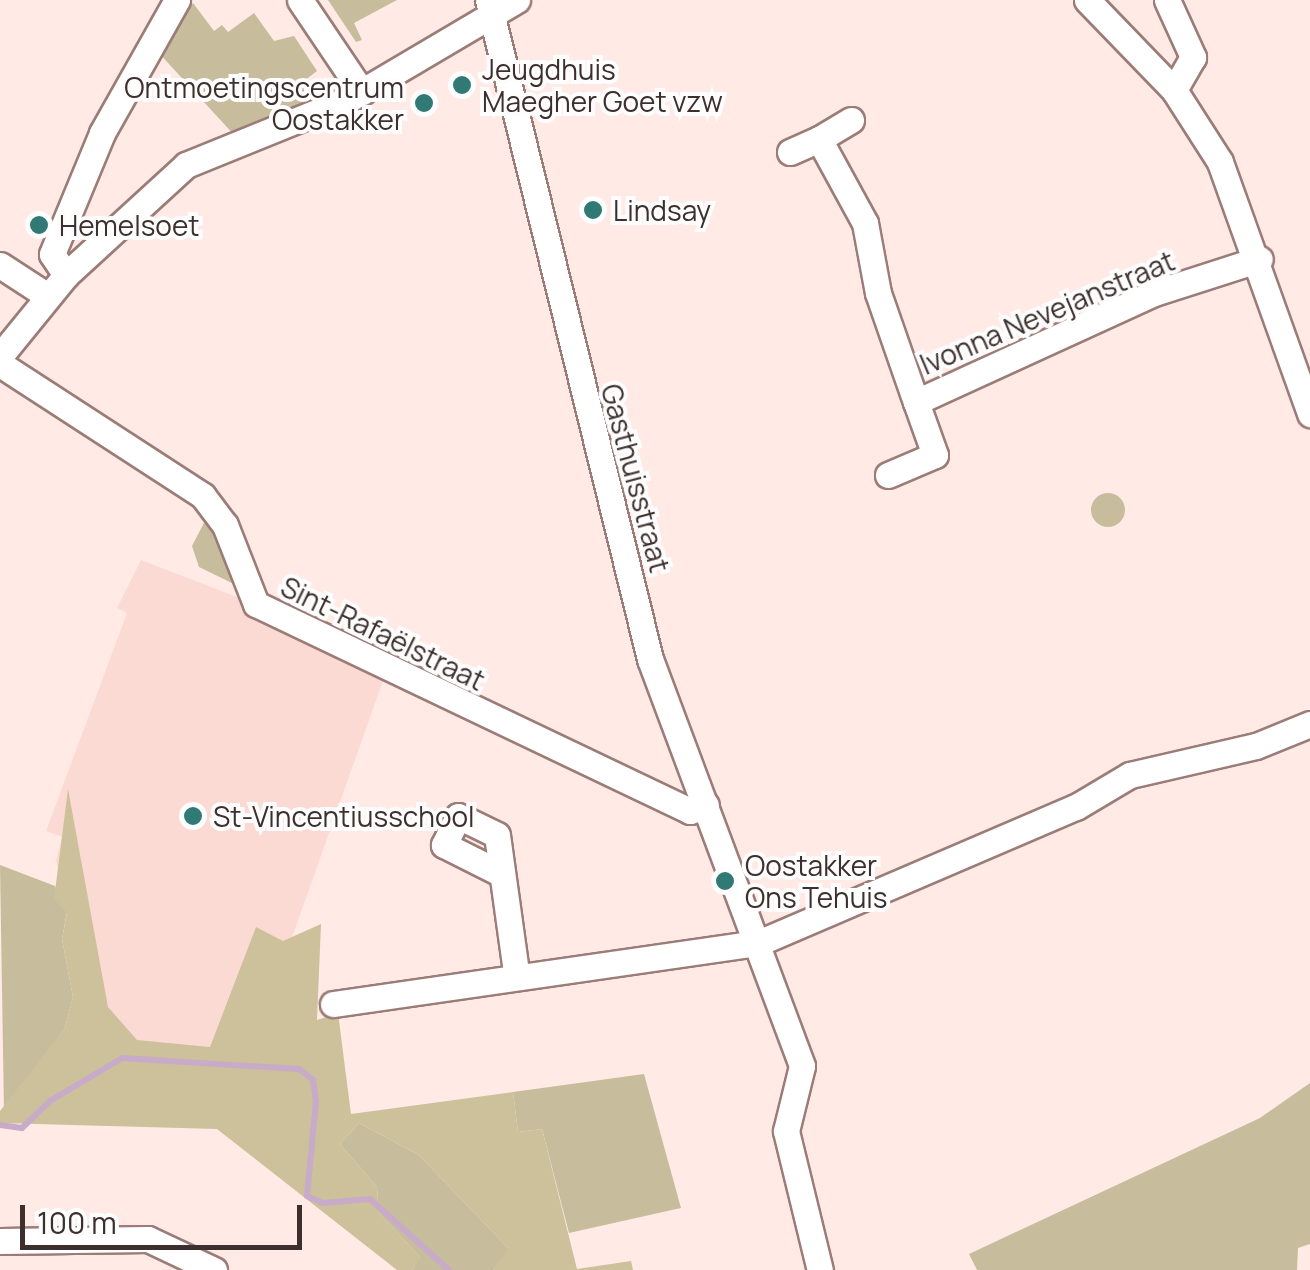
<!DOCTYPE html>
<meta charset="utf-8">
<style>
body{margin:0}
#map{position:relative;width:1310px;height:1270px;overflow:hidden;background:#ffeae6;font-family:Manrope,sans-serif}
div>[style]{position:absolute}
.built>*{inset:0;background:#fcdad4}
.green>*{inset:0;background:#c7bd9c}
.round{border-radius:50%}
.forest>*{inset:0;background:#ccc19b}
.stream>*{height:6px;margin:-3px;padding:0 3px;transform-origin:3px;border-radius:3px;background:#c8abc8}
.roads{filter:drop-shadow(2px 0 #9b7c77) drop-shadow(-2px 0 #9b7c77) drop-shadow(0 2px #9b7c77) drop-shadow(0 -2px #9b7c77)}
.minor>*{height:25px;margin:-12.5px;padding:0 12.5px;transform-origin:12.5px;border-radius:12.5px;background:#fff}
.dots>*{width:28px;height:28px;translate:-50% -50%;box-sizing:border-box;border:5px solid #fdfdfd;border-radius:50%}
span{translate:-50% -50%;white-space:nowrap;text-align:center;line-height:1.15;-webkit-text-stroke:8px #fdfdfd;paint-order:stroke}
.poi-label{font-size:28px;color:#3c2f2d}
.left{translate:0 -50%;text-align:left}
.right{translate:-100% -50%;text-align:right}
.street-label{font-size:28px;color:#3c2f2d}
.scale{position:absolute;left:20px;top:1205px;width:282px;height:45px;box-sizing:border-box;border:5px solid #3c2f2d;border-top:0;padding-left:12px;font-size:30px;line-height:35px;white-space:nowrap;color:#3c2f2d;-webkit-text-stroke:8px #fdfdfd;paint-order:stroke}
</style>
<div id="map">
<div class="built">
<i style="clip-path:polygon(141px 560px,237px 597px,385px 675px,249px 1059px,120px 1051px,72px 927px,56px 861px,62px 837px,46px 831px,127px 613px,117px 608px)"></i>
</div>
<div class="green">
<i style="clip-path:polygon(328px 0,397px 0,354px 23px,362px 40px,356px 42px)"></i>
<i style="clip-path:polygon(193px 3px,214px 31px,222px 25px,228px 32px,254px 13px,274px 41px,294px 36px,317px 71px,304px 81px,319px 102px,236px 137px,158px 52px)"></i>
<i class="round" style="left:1091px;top:493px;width:34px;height:34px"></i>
<i style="clip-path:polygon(209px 513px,236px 585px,199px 567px,192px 546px)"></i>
<i style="clip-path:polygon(0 865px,55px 886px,67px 912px,62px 939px,73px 997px,65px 1028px,4px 1112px)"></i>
<i style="clip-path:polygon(644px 1074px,681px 1208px,569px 1233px,542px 1129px,518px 1132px,513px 1092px)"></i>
<i style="clip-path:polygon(1310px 1083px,1310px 1244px,1298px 1248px,1297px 1270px,977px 1270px,969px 1254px,1260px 1118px)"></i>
<i style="clip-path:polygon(359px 1123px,419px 1155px,509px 1249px,493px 1270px,412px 1270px,420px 1257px,379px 1213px,377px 1187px,340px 1144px)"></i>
</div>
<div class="forest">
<i style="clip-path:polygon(68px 789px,108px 1007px,137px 1040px,210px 1047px,256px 927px,283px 941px,321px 924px,317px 1020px,338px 1013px,351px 1114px,513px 1092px,518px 1132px,542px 1129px,577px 1269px,631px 1261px,633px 1270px,493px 1270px,508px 1248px,419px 1155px,359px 1123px,340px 1144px,377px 1187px,379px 1213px,421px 1258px,412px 1270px,397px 1270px,217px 1129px,0 1123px,0 1111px,65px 1028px,73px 997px,62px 939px,67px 913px,54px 899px)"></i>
</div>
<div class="stream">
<i style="left:0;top:1125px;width:22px;rotate:8deg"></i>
<i style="left:22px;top:1128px;width:39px;rotate:-44deg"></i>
<i style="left:50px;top:1101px;width:84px;rotate:-30.8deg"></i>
<i style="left:122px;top:1058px;width:177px;rotate:3.6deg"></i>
<i style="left:299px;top:1069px;width:18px;rotate:38deg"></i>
<i style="left:313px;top:1080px;width:21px;rotate:82deg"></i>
<i style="left:316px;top:1101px;width:95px;rotate:95.4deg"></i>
<i style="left:307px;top:1196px;width:17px;rotate:24deg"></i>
<i style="left:323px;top:1203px;width:47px;rotate:-4.9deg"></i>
<i style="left:370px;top:1199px;width:106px;rotate:41.9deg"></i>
</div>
<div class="roads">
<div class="minor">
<i style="left:300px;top:0;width:111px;rotate:56deg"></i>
<i style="left:488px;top:0;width:679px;rotate:76.19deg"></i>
<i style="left:650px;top:659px;width:434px;rotate:69.5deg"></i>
<i style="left:802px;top:1066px;width:67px;rotate:103.8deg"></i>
<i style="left:786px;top:1131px;width:143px;rotate:76.3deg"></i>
<i style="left:1087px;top:0;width:125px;rotate:46deg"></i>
<i style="left:1174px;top:90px;width:85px;rotate:57.4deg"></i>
<i style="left:1220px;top:162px;width:268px;rotate:70.3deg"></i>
<i style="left:1167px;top:0;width:63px;rotate:65.5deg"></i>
<i style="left:1193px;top:57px;width:38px;rotate:120deg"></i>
<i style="left:851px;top:120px;width:37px;rotate:149deg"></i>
<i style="left:819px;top:139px;width:96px;rotate:61.3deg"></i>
<i style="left:865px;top:223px;width:71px;rotate:79.5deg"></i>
<i style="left:878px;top:293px;width:115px;rotate:70.8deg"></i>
<i style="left:916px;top:402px;width:262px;rotate:-24.6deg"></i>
<i style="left:1154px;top:293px;width:111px;rotate:-17.8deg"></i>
<i style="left:790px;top:152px;width:32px;rotate:-24deg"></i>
<i style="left:0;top:265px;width:55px;rotate:33.1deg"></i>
<i style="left:66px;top:275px;width:25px;rotate:-124deg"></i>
<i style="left:52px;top:254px;width:131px;rotate:-67.5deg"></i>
<i style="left:102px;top:133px;width:153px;rotate:-60.6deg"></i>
<i style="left:0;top:356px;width:104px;rotate:-50.8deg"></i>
<i style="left:66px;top:275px;width:163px;rotate:-42.5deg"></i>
<i style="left:186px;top:165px;width:178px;rotate:-22.1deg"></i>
<i style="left:351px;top:98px;width:193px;rotate:-30.6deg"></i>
<i style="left:0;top:364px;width:242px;rotate:33deg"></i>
<i style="left:203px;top:496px;width:36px;rotate:53deg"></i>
<i style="left:225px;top:525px;width:85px;rotate:68.6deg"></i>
<i style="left:256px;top:604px;width:481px;rotate:25.5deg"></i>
<i style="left:690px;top:811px;width:17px;rotate:-21deg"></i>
<i style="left:888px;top:475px;width:51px;rotate:-23.1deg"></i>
<i style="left:935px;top:455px;width:56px;rotate:-109.7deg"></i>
<i style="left:502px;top:874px;width:65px;rotate:-153.4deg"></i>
<i style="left:444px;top:845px;width:32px;rotate:-64deg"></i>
<i style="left:458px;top:816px;width:43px;rotate:26deg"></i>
<i style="left:497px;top:835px;width:138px;rotate:82.1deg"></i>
<i style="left:333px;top:1004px;width:429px;rotate:-8.2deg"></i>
<i style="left:758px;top:943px;width:346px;rotate:-23.2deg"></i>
<i style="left:1076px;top:807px;width:63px;rotate:-30.7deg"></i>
<i style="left:1130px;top:775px;width:129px;rotate:-13deg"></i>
<i style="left:1256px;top:746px;width:58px;rotate:-22.2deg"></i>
<i style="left:0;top:1241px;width:148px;rotate:-0.8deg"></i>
<i style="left:148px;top:1239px;width:73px;rotate:25.2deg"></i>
</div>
</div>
<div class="dots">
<i style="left:462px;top:85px;background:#317974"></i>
<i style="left:424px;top:103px;background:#317974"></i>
<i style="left:593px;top:210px;background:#317974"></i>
<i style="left:39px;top:225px;background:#317974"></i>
<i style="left:193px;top:816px;background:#317974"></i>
<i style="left:725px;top:881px;background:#317974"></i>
</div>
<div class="poi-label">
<span class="left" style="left:482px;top:85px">Jeugdhuis<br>Maegher Goet vzw</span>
<span class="right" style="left:404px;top:103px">Ontmoetingscentrum<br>Oostakker</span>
<span class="left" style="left:613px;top:210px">Lindsay</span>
<span class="left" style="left:59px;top:225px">Hemelsoet</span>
<span class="left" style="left:213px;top:816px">St-Vincentiusschool</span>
<span class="left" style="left:745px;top:881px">Oostakker<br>Ons Tehuis</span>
</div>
<div class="street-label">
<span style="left:1047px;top:312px;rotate:-23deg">Ivonna Nevejanstraat</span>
<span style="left:636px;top:478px;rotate:75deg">Gasthuisstraat</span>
<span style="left:383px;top:633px;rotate:26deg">Sint-Rafaëlstraat</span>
</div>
<div class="scale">100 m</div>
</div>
